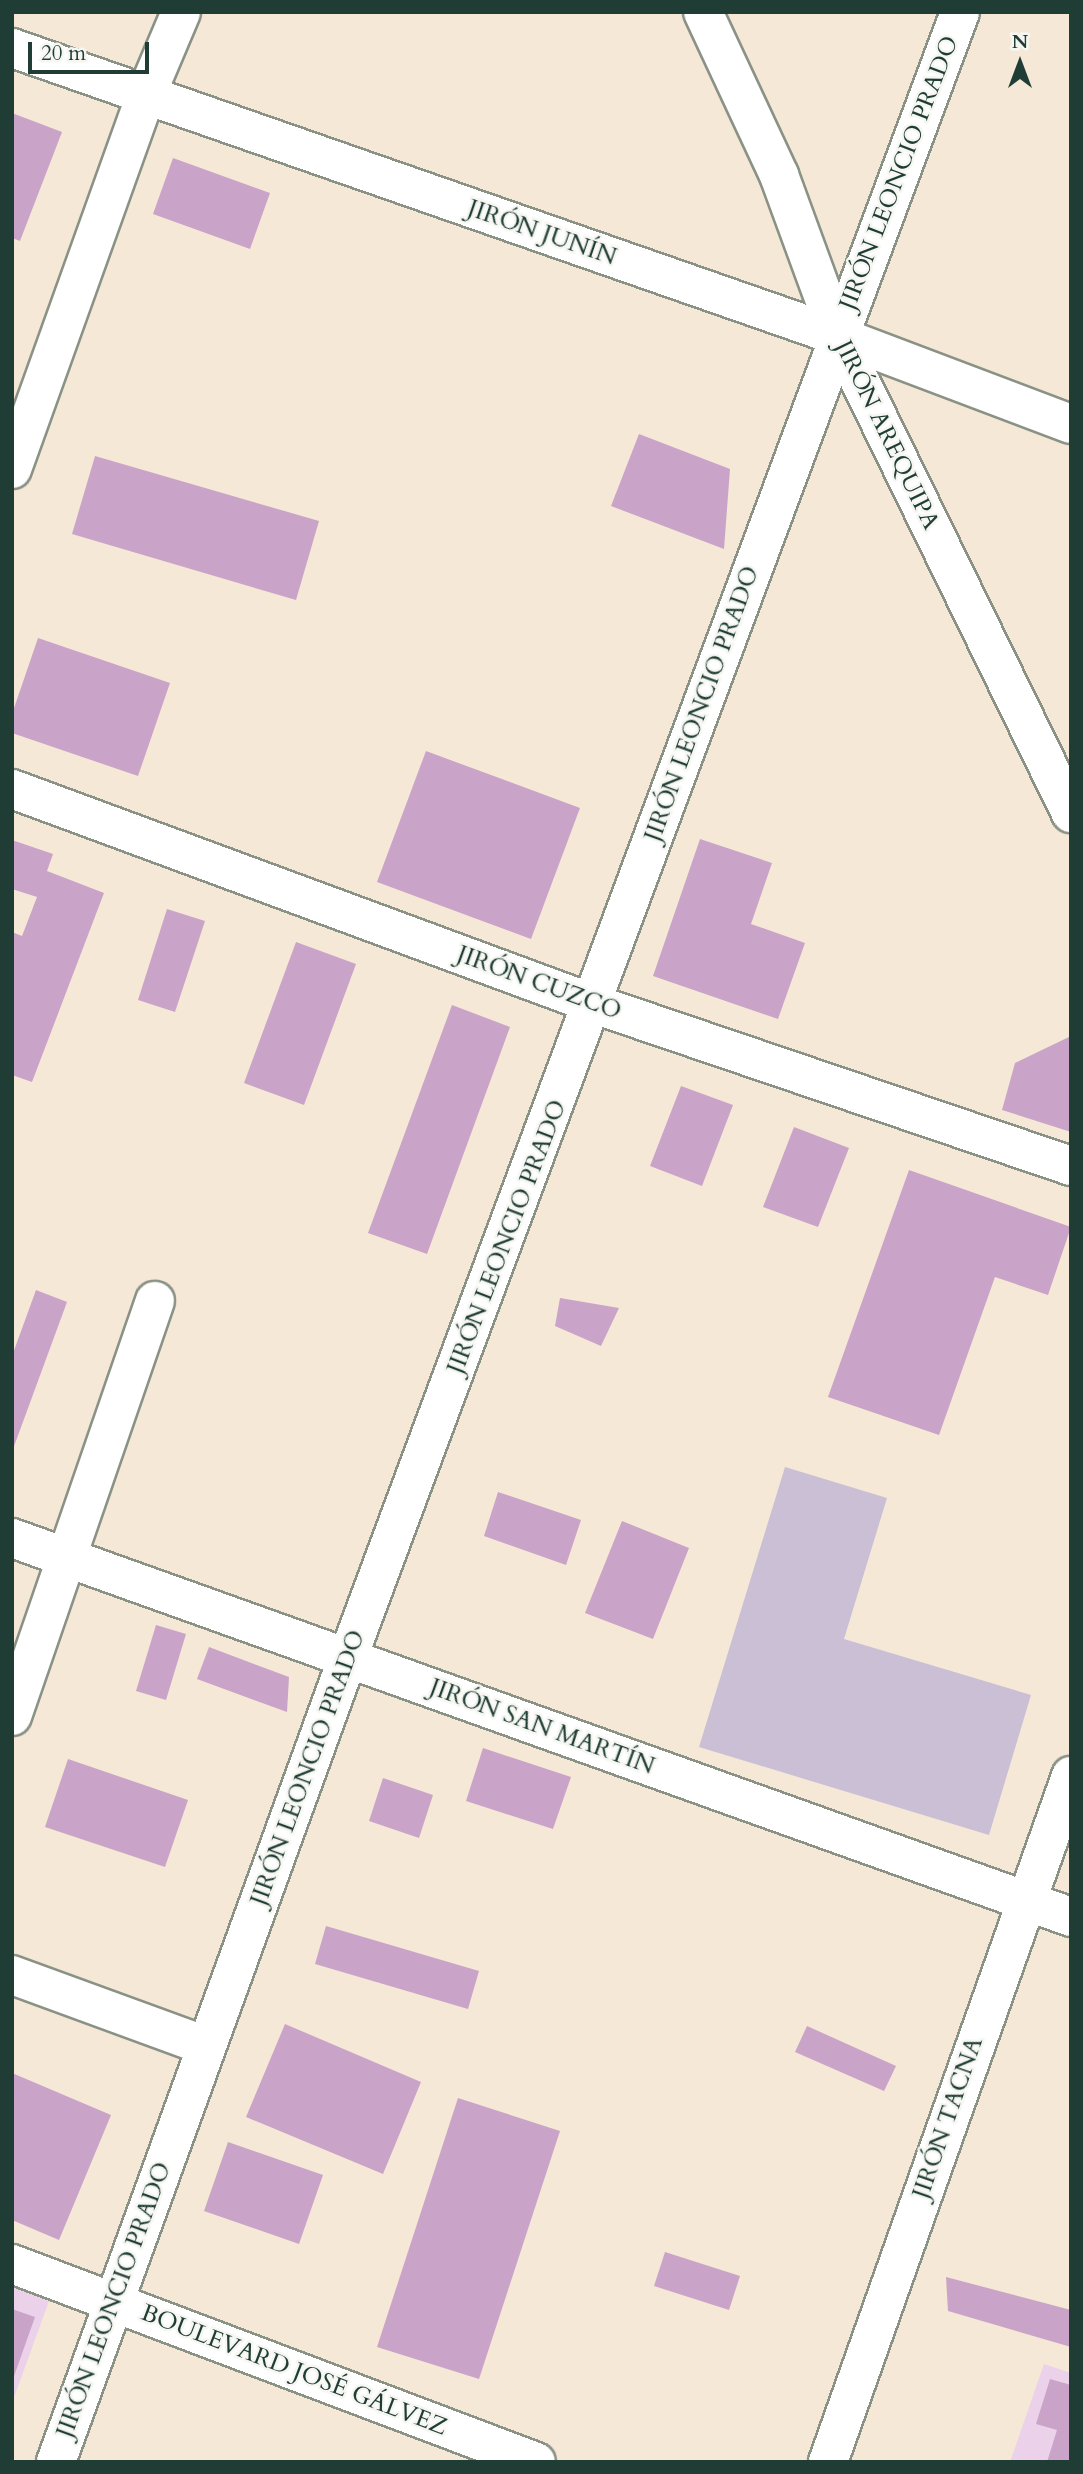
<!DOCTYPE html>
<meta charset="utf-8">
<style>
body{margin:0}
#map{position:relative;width:1083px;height:2474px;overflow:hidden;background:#f5e8d7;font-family:Cardo,serif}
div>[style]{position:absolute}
.built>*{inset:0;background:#ecd1ea}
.industrial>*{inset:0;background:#cbbfd5}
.building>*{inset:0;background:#caa4c8}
.roads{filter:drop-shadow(2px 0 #8a9286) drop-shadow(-2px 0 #8a9286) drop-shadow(0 2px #8a9286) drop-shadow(0 -2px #8a9286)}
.minor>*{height:38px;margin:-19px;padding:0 19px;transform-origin:19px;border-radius:19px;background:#fff}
span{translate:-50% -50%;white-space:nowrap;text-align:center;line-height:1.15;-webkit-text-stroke:5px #f6f6f2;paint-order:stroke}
.street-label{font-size:24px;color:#1f3d34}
.frame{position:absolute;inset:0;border:14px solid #1f3d34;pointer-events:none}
.north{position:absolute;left:985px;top:28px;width:70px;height:70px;-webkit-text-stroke:5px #f6f6f2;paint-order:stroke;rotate:0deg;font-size:19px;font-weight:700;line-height:28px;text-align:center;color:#1f3d34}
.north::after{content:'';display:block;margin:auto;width:24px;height:32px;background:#1f3d34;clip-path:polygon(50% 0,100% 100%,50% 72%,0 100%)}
.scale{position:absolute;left:28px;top:42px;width:121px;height:32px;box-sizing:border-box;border:4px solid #1f3d34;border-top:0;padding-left:9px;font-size:21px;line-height:24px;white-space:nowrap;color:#1f3d34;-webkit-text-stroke:5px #f6f6f2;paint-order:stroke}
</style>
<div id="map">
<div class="built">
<i style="clip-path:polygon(12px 2287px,49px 2301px,12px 2403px)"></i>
<i style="clip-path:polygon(1044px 2364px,1071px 2373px,1071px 2462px,1010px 2462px)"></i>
</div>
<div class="industrial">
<i style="clip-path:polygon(785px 1467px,887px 1498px,844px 1639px,1031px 1695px,989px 1835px,699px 1747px)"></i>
</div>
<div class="building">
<i style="clip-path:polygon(12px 113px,62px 132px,20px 241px,12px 238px)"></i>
<i style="clip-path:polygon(173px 158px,270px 193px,250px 249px,153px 214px)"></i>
<i style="clip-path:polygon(639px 434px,730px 469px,724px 549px,611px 506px)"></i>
<i style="clip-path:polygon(95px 456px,319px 521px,296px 600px,72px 534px)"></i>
<i style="clip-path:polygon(38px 638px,170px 683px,138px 776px,12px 733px,12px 714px)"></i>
<i style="clip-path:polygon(426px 751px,580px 808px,531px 939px,377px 882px)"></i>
<i style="clip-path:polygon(700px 839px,772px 863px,751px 924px,805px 943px,778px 1019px,653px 976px)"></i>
<i style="clip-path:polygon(12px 840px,53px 854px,47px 871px,104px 893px,32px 1082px,12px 1075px,12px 932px,22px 936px,37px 897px,12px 889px)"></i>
<i style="clip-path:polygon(167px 909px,205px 921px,175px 1012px,138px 1000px)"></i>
<i style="clip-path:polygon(296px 942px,356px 964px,304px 1105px,244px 1083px)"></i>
<i style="clip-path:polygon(452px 1005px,510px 1027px,427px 1254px,368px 1233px)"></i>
<i style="clip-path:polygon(1071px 1036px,1071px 1132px,1002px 1110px,1015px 1063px)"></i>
<i style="clip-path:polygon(681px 1086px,733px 1105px,702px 1186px,650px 1166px)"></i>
<i style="clip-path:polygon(794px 1127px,849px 1148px,818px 1227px,763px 1207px)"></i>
<i style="clip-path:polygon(909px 1170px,1071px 1227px,1048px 1295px,995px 1277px,939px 1435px,828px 1397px)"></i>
<i style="clip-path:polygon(36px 1290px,67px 1302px,13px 1449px,12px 1356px)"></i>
<i style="clip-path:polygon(560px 1298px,619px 1308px,601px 1346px,555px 1326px)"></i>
<i style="clip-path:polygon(498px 1492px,581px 1520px,566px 1565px,484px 1536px)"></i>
<i style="clip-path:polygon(622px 1521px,689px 1548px,653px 1639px,585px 1613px)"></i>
<i style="clip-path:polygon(156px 1625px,186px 1634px,166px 1700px,136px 1691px)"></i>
<i style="clip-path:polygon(209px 1647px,289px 1677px,287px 1712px,197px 1679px)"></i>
<i style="clip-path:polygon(483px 1748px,571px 1777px,553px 1829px,466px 1801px)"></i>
<i style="clip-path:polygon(68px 1759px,188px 1800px,165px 1867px,45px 1827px)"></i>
<i style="clip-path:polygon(383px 1778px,433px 1795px,419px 1838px,369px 1821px)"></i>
<i style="clip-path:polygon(326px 1926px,479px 1971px,468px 2009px,315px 1964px)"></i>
<i style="clip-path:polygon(285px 2024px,421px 2082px,383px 2174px,246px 2117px)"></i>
<i style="clip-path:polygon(807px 2026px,896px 2066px,884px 2091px,795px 2052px)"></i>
<i style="clip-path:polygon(12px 2073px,111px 2115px,59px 2240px,12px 2220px)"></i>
<i style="clip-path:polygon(458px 2098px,560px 2131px,479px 2379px,377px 2347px)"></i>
<i style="clip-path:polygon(228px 2142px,323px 2175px,299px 2244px,204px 2211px)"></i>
<i style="clip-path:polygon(665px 2252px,740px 2276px,729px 2310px,654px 2286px)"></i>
<i style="clip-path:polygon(946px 2277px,1071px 2310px,1071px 2347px,948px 2311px)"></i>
<i style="clip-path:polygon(12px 2309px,35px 2317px,13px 2379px,12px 2379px)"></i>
<i style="clip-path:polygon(1050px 2379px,1071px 2385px,1071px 2462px,1047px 2462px,1057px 2430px,1036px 2424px)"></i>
</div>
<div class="roads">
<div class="minor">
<i style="left:703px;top:12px;width:180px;rotate:65deg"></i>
<i style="left:779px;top:175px;width:171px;rotate:69.9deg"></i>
<i style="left:838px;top:336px;width:531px;rotate:63.97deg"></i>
<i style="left:12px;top:48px;width:875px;rotate:19.22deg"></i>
<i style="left:838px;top:336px;width:249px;rotate:20.7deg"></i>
<i style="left:12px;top:469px;width:397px;rotate:-70.3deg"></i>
<i style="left:146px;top:95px;width:90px;rotate:-67.1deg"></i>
<i style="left:12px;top:789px;width:620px;rotate:20.28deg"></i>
<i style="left:594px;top:1004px;width:504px;rotate:18.76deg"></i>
<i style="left:12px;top:1538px;width:1125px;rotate:19.69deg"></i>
<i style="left:12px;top:1716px;width:439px;rotate:-71deg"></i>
<i style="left:12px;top:1975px;width:207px;rotate:20.1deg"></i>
<i style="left:12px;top:2264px;width:560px;rotate:20.7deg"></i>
<i style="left:56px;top:2462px;width:856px;rotate:-70.06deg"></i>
<i style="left:348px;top:1657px;width:1755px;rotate:-69.59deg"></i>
<i style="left:828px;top:2462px;width:728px;rotate:-70.49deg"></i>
</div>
</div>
<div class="street-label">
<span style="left:899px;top:173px;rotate:-69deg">JIRÓN LEONCIO PRADO</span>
<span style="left:542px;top:233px;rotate:19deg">JIRÓN JUNÍN</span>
<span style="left:887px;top:435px;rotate:64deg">JIRÓN AREQUIPA</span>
<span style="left:702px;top:704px;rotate:-70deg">JIRÓN LEONCIO PRADO</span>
<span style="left:539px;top:983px;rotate:20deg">JIRÓN CUZCO</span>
<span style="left:507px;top:1237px;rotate:-69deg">JIRÓN LEONCIO PRADO</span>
<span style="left:542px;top:1727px;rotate:20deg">JIRÓN SAN MARTÍN</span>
<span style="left:308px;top:1768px;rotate:-70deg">JIRÓN LEONCIO PRADO</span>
<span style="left:948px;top:2118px;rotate:-71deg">JIRÓN TACNA</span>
<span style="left:114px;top:2300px;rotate:-70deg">JIRÓN LEONCIO PRADO</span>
<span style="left:294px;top:2370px;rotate:21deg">BOULEVARD JOSÉ GÁLVEZ</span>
</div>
<div class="frame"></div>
<div class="north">N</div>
<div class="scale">20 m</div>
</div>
